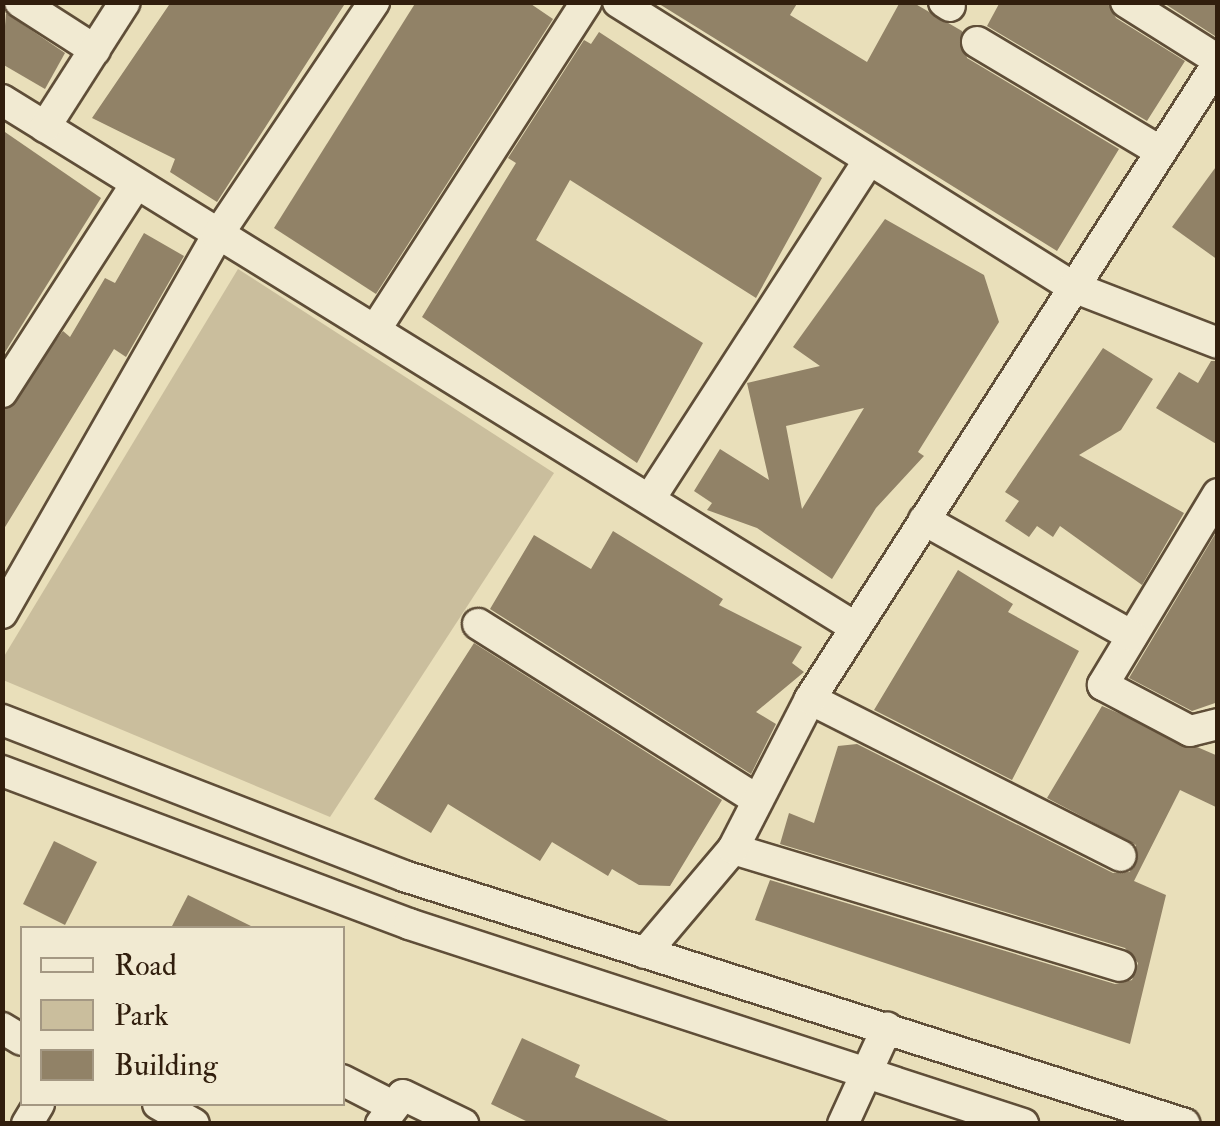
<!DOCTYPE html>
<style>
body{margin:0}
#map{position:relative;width:1220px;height:1126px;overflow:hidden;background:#e9dfba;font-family:"IM FELL Double Pica",serif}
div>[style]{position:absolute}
.green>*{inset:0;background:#cabe9d}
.building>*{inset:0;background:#918267}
.roads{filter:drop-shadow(2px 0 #5f4e38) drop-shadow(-2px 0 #5f4e38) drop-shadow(0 2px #5f4e38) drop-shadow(0 -2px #5f4e38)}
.minor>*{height:30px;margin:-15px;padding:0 15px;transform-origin:15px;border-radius:15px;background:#f1ead2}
span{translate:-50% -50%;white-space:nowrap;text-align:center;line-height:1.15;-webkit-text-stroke:8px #f1ead2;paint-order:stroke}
.frame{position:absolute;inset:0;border:5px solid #311e0d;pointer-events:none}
.legend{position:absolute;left:20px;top:926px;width:325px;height:180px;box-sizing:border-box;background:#f1ead2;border:2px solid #a49883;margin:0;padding:12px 18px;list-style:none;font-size:30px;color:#311e0d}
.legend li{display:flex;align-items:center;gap:20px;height:50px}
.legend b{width:50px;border:2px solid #a49883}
</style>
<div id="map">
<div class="green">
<i style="clip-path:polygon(238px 269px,554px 473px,330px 817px,3px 680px,3px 658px)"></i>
</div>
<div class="building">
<i style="clip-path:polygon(171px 2px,346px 2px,217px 202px,170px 172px,175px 159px,92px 118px)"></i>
<i style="clip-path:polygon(416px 2px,528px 2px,553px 19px,376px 294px,274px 228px)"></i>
<i style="clip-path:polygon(656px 2px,798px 2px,790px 15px,867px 62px,900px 2px,912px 2px,962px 31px,967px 58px,1119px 149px,1057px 251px)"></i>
<i style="clip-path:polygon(1000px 2px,1107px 2px,1116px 18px,1185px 61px,1147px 121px,987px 26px)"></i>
<i style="clip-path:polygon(1162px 2px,1218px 2px,1218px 38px)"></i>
<i style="clip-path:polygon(6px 13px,65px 53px,45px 89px,2px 64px)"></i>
<i style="clip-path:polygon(599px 32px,822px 178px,756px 298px,570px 180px,536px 240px,703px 343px,637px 463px,422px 317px,516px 163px,508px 158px,584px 40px,591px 44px)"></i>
<i style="clip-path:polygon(2px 130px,101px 198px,2px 357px)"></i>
<i style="clip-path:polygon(1218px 164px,1218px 260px,1172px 227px)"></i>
<i style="clip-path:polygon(evenodd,885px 219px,984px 275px,999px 322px,918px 452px,924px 456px,876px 508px,832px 579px,757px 528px,707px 510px,712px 503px,694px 491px,720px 449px,769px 480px,747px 383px,820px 366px,793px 347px,885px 219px,864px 408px,802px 509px,786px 426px,864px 408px)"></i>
<i style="clip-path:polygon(144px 233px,184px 256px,126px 357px,114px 349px,2px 532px,2px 411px,63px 331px,70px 337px,105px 278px,115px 283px)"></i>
<i style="clip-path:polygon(1103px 348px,1153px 379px,1121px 430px,1079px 455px,1184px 513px,1142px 585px,1060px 526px,1053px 537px,1037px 526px,1029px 537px,1005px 521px,1019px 501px,1005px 492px)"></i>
<i style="clip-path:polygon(1211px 361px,1218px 361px,1218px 445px,1156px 408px,1179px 372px,1198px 383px)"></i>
<i style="clip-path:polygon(613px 531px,723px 599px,719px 605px,802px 647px,792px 663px,804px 672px,756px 712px,776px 724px,751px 774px,490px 609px,534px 535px,591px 569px)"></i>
<i style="clip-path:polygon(1217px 531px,1218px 702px,1192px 711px,1129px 678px)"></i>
<i style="clip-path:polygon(958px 570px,1013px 604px,1008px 612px,1079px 651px,1012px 780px,874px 710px)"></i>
<i style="clip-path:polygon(474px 643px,722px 800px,670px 886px,639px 885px,612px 869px,608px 876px,552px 842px,540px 861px,448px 804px,431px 833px,374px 799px)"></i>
<i style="clip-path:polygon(1102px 706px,1218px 756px,1218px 808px,1180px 790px,1134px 881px,1166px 895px,1130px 1044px,755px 920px,770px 880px,1115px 984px,1132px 980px,1138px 963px,1125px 948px,780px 844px,789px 813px,814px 823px,838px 746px,857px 744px,1113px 873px,1130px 872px,1136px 845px,1047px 798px)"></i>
<i style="clip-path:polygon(54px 841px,97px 862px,65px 925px,23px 904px)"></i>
<i style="clip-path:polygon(188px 895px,255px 928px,171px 928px)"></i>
<i style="clip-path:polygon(522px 1038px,580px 1065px,575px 1077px,675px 1124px,532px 1124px,491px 1104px)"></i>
</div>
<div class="roads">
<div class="minor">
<i style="left:20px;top:2px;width:89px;rotate:32.6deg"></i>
<i style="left:618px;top:2px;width:537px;rotate:32.06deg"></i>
<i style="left:1073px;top:287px;width:155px;rotate:21.1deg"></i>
<i style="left:944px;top:2px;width:7px;rotate:34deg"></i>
<i style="left:1126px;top:2px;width:109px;rotate:32.2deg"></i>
<i style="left:977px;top:42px;width:213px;rotate:30.8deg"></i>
<i style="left:2px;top:100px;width:1003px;rotate:31.71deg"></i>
<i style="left:45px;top:127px;width:148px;rotate:-57.4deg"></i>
<i style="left:375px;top:330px;width:390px;rotate:-57.2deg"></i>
<i style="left:2px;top:392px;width:247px;rotate:-57.2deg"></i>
<i style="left:1218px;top:494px;width:223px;rotate:121.1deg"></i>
<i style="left:1103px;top:685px;width:98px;rotate:27.9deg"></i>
<i style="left:1190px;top:731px;width:29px;rotate:-14deg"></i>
<i style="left:651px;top:497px;width:399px;rotate:-57.1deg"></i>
<i style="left:924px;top:520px;width:238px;rotate:29.1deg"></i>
<i style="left:2px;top:613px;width:434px;rotate:-60.3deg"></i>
<i style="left:217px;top:236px;width:282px;rotate:-56.1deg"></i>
<i style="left:478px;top:624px;width:330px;rotate:32.2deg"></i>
<i style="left:810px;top:699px;width:348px;rotate:26.8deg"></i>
<i style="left:2px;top:720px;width:431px;rotate:21.2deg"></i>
<i style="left:404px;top:876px;width:819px;rotate:17.62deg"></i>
<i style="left:2px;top:771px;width:435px;rotate:20.6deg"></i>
<i style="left:409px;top:924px;width:646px;rotate:18.04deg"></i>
<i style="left:733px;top:849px;width:404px;rotate:16.8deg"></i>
<i style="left:645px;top:953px;width:136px;rotate:-49.8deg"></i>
<i style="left:733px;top:849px;width:169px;rotate:-62.8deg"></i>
<i style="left:810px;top:699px;width:756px;rotate:-57.32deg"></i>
<i style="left:2px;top:1028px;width:23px;rotate:31deg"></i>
<i style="left:342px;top:1080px;width:53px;rotate:27.1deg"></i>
<i style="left:158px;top:1104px;width:41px;rotate:29.1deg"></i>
<i style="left:27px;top:1124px;width:23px;rotate:-59deg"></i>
<i style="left:381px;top:1124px;width:36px;rotate:-53deg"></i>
<i style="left:403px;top:1095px;width:67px;rotate:25.8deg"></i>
<i style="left:843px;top:1124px;width:106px;rotate:-65.4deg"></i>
</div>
</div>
<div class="frame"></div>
<ul class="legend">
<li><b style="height:12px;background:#f1ead2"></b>Road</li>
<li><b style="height:28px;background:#cabe9d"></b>Park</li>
<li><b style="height:28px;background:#918267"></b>Building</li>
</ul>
</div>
